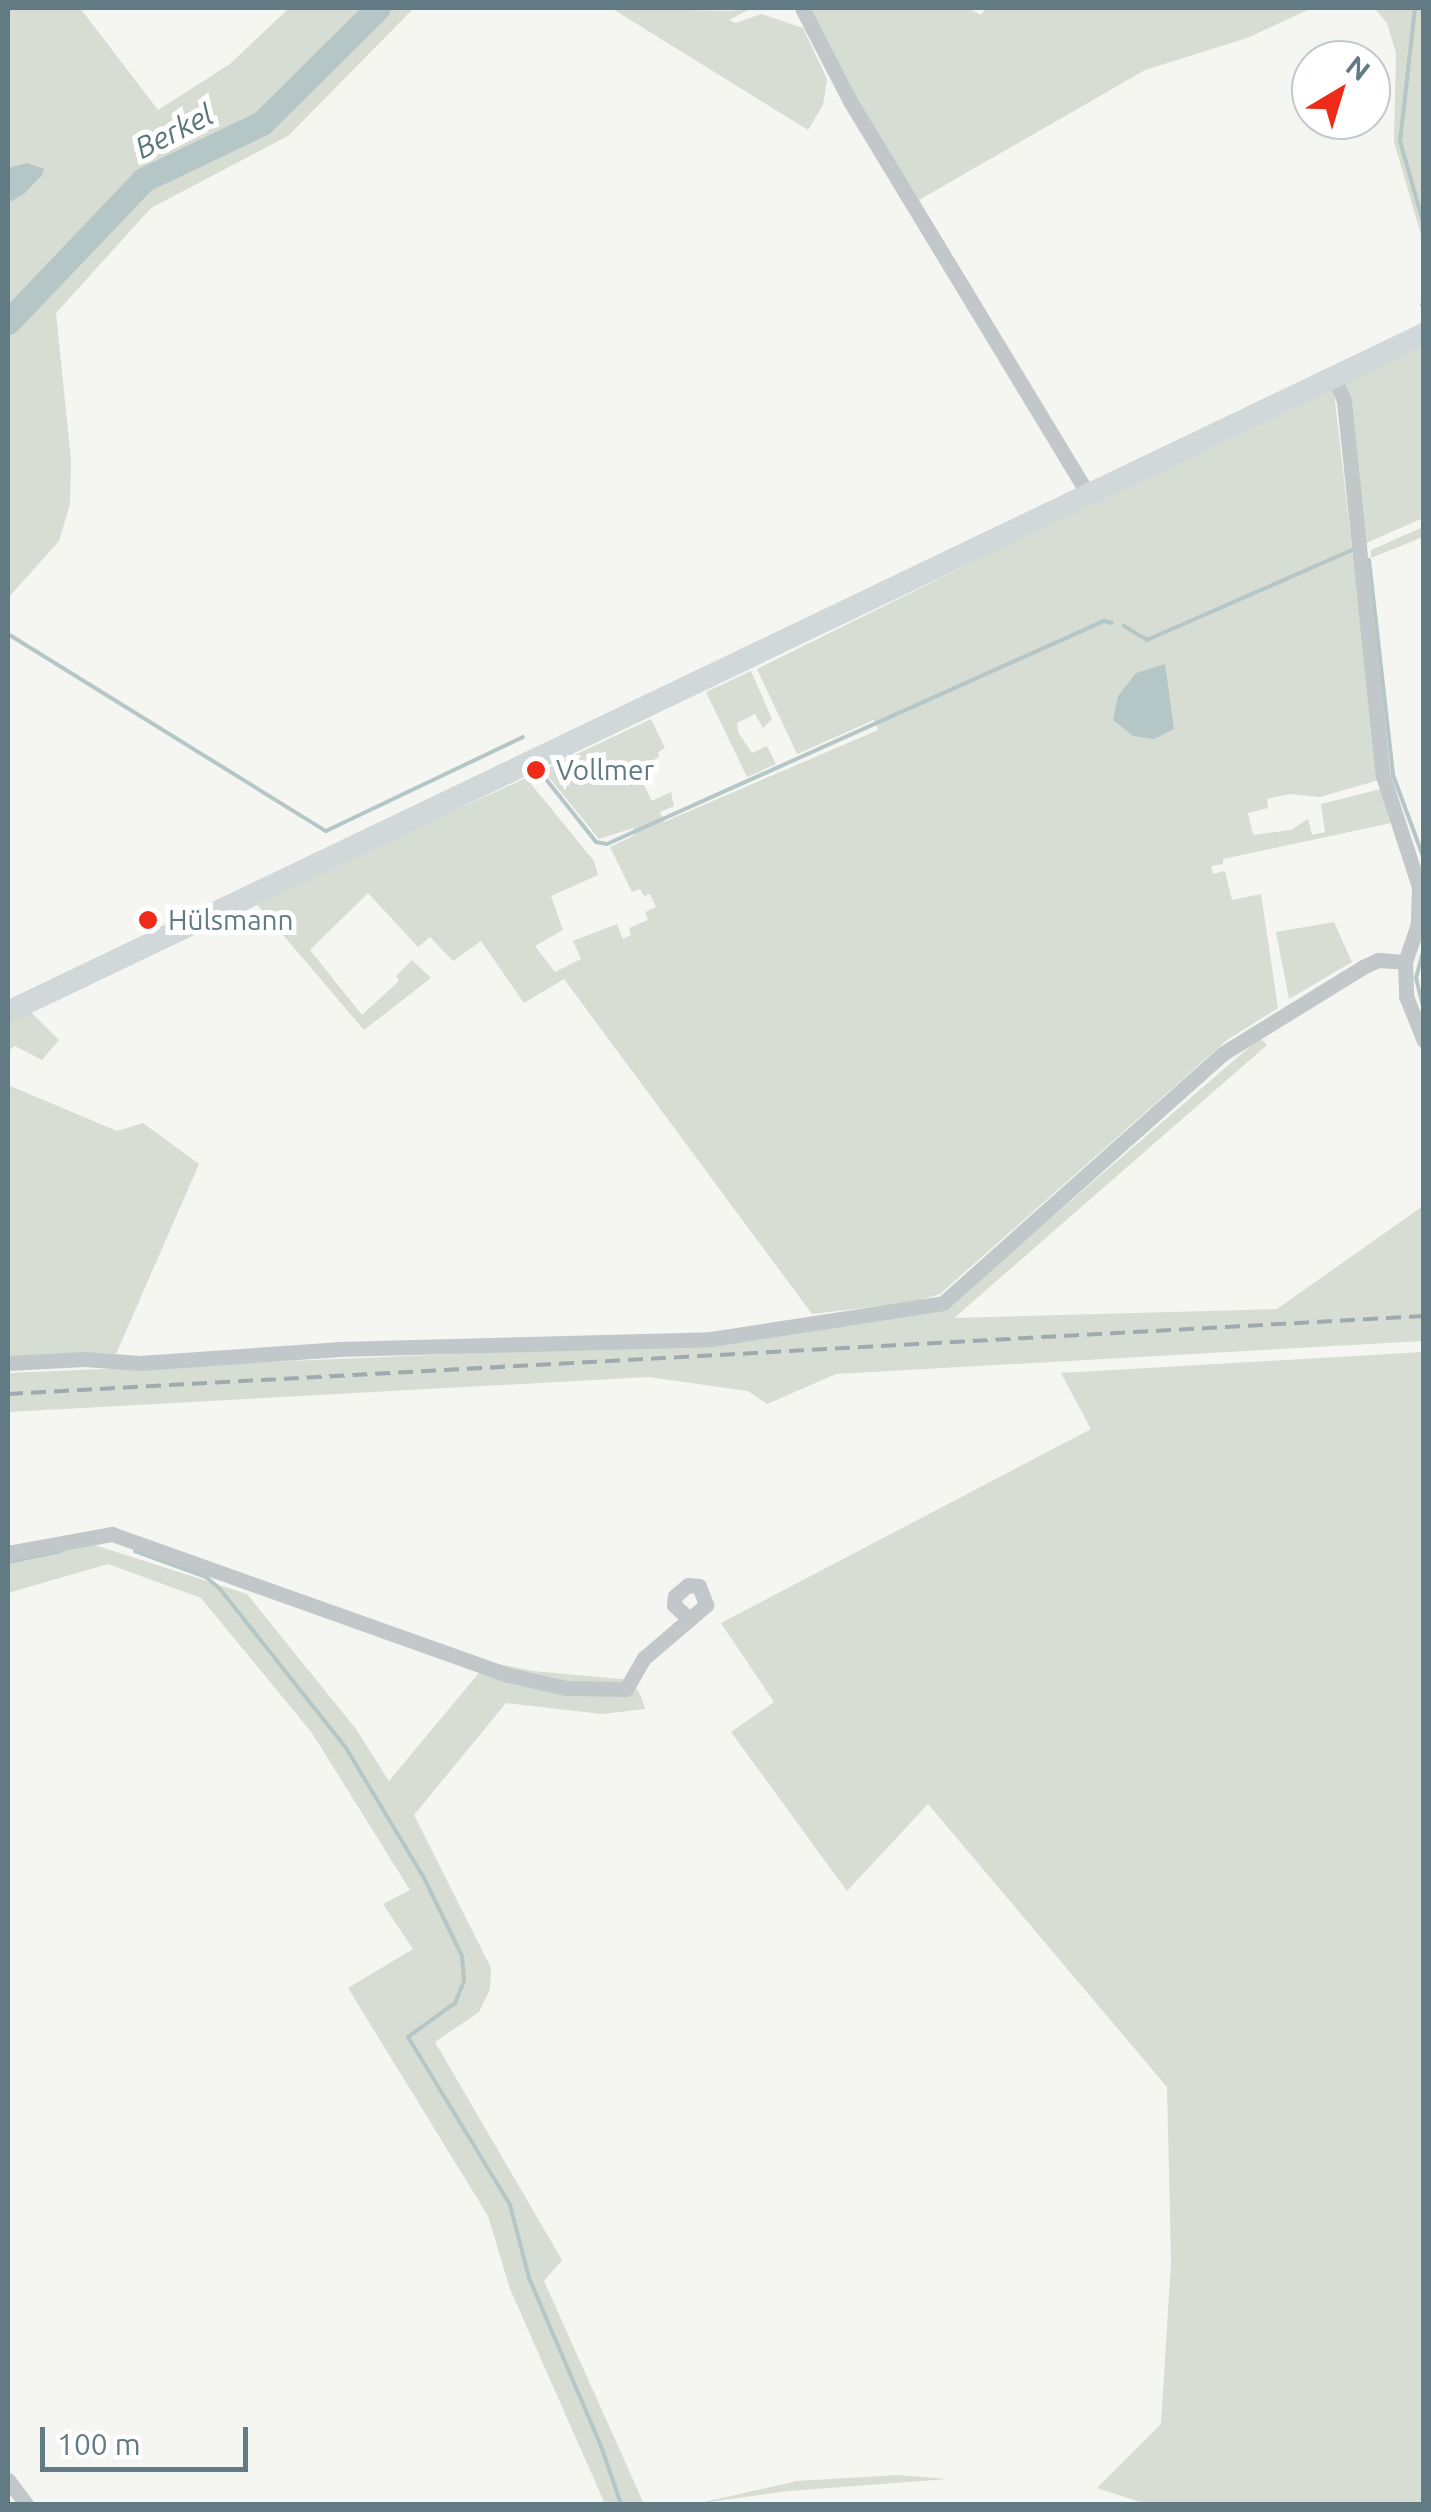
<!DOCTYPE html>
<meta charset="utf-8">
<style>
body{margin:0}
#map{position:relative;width:1431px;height:2512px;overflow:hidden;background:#f5f5f1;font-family:Ubuntu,sans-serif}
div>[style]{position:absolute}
.green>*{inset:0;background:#d7ddd2}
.water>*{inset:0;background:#b5c6c7}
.stream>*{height:4px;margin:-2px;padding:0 2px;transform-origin:2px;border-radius:2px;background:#b5c6c7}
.river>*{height:25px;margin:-12.5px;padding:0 12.5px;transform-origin:12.5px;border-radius:12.5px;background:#b5c6c7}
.street>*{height:15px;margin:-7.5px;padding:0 7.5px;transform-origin:7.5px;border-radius:7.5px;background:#c2c7c9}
.secondary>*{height:22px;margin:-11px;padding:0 11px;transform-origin:11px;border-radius:11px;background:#d0d8da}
.rail>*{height:4px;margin-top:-2px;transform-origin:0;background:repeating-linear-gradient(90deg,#a0a9ad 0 15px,transparent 0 23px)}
.dots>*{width:28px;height:28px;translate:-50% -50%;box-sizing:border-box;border:5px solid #fff;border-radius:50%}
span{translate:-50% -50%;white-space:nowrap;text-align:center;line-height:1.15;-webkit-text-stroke:10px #fff;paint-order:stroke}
.poi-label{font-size:28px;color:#627a84}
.left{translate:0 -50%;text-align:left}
.water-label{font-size:30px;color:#59767a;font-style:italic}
.frame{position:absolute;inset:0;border:10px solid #627a84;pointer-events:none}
.north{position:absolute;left:1291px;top:40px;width:100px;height:100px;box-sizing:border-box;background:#fff;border:2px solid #c0cace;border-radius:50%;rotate:38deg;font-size:28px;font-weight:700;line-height:40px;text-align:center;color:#627a84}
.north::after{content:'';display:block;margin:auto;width:35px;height:45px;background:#ee2b18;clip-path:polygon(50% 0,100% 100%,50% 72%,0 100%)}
.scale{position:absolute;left:40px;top:2427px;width:208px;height:45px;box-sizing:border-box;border:5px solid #627a84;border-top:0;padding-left:12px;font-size:30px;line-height:35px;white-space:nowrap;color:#627a84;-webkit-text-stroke:8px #fff;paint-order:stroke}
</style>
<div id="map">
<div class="green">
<i style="clip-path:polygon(8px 8px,80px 8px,158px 110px,230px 64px,289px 8px,372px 8px,260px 121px,141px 177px,8px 316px)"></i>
<i style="clip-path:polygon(382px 8px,414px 8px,288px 136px,151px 208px,56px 313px,71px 460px,70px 504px,59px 541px,8px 598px,8px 328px,136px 193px,184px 162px,264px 128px)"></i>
<i style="clip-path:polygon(611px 8px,730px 11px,752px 8px,729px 20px,736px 23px,761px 14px,803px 28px,827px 79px,823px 105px,808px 130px)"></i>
<i style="clip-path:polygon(810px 8px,968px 8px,981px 15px,986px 8px,1312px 8px,1247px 38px,1145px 70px,919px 200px,863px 110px)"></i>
<i style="clip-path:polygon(1374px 8px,1423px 8px,1423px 242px,1394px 142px,1396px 53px,1387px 23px)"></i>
<i style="clip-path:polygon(1423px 342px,1423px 518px,1364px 544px,1345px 378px)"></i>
<i style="clip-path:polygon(1333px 384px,1379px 780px,1320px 797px,1290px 794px,1267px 799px,1268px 808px,1248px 813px,1253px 835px,1291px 830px,1308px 819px,1312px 835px,1325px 832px,1321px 804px,1381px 789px,1391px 823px,1223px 859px,1223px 864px,1211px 866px,1213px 874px,1225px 871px,1232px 900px,1261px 894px,1278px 1008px,1227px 1040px,940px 1294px,913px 1302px,812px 1314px,564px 979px,524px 1003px,481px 941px,453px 961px,430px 937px,418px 947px,368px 893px,310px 950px,362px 1015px,399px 981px,396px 976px,412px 960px,431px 978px,364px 1030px,254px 901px,526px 778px,594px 861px,598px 875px,551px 896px,563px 930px,535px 946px,555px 972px,581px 959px,573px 941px,617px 924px,623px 939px,631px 935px,629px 928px,648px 920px,645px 912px,656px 907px,650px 894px,644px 896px,640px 889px,632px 892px,610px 847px,635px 835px,633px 828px,599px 839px,543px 770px,651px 719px,665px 748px,658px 752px,659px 757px,636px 769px,652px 801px,671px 792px,674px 806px,660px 812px,664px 822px,878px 730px,874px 720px,797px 754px,757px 669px)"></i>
<i style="clip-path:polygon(1423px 527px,1423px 537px,1371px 558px,1371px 550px)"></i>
<i style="clip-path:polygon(751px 671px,772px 719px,763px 728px,755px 714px,737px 723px,738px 732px,752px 753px,767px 746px,776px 764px,747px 777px,706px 692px)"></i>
<i style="clip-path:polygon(1334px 922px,1352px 962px,1289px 999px,1276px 932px)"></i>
<i style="clip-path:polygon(28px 1009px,59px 1040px,42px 1060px,15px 1046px,8px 1051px,8px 1020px)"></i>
<i style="clip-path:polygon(1260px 1038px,1267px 1045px,954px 1318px,1277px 1309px,1423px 1206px,1423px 1341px,836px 1374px,767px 1404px,748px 1391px,648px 1377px,8px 1412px,8px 1373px,714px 1343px,944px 1310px)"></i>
<i style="clip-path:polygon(8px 1085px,117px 1131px,143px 1123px,199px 1164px,116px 1354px,8px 1360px)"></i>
<i style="clip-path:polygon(1423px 1352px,1423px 2504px,1146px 2504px,1097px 2488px,1161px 2424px,1171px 2262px,1167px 2087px,928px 1804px,847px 1891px,731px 1732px,774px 1702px,721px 1623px,1091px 1429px,1061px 1373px)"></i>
<i style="clip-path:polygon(79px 1540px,247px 1594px,356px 1729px,389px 1781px,488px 1662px,533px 1671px,631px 1680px,641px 1696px,645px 1709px,602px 1714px,506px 1703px,414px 1815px,491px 1968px,490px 1989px,479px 2012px,435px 2042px,562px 2260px,544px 2281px,644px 2504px,605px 2504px,510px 2289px,488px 2216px,348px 1988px,413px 1949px,383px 1904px,410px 1890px,312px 1733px,201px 1598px,108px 1564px,8px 1593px,8px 1555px)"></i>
<i style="clip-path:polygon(898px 2475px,948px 2479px,788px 2491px,695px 2504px,797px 2481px)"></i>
</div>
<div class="water">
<i style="clip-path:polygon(27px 163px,44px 169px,42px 175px,24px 194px,8px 203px,8px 168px)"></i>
<i style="clip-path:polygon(1165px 664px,1174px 729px,1154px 739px,1133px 736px,1113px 720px,1118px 696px,1136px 673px)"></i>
</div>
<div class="stream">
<i style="left:1415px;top:8px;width:134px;rotate:96.4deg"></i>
<i style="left:1400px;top:141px;width:87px;rotate:74.1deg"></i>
<i style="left:1422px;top:305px;width:2px"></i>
<i style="left:1369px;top:560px;width:216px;rotate:83.6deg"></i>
<i style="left:1393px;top:775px;width:90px;rotate:69.7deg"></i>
<i style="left:1124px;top:626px;width:27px;rotate:31deg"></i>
<i style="left:1147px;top:640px;width:224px;rotate:-23.7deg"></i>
<i style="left:8px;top:634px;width:374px;rotate:31.8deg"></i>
<i style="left:326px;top:831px;width:218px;rotate:-25.5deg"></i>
<i style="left:541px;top:773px;width:88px;rotate:51.4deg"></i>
<i style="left:596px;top:842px;width:11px;rotate:10deg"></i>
<i style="left:607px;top:844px;width:545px;rotate:-24.17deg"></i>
<i style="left:1104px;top:621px;width:8px;rotate:14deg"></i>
<i style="left:1424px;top:948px;width:31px;rotate:105deg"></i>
<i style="left:1416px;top:978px;width:33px;rotate:76deg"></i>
<i style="left:135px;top:1551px;width:76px;rotate:20.1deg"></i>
<i style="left:206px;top:1577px;width:18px;rotate:41deg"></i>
<i style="left:220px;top:1589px;width:203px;rotate:51.6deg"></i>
<i style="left:346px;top:1748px;width:149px;rotate:59deg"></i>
<i style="left:423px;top:1876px;width:89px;rotate:64deg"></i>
<i style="left:462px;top:1956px;width:25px;rotate:85deg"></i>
<i style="left:464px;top:1981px;width:24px;rotate:112deg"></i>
<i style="left:455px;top:2003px;width:58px;rotate:144.1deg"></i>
<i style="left:408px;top:2037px;width:197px;rotate:58.7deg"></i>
<i style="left:510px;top:2205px;width:75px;rotate:75.4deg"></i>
<i style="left:529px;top:2278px;width:183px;rotate:66.8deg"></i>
<i style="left:601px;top:2446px;width:61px;rotate:71deg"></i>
<i style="left:8px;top:1562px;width:54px;rotate:-11.7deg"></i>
</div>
<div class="river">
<i style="left:8px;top:322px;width:196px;rotate:-46.4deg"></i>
<i style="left:143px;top:180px;width:132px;rotate:-25.6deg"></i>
<i style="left:262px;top:123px;width:163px;rotate:-44.8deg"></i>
</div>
<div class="street">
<i style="left:802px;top:8px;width:105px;rotate:62.7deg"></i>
<i style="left:850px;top:101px;width:459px;rotate:58.8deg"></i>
<i style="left:1334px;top:376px;width:27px;rotate:68deg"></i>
<i style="left:1344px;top:401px;width:377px;rotate:84.1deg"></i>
<i style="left:1383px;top:776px;width:117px;rotate:72deg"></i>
<i style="left:1419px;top:887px;width:37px;rotate:92deg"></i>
<i style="left:1418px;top:924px;width:40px;rotate:108.9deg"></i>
<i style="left:1405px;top:962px;width:34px;rotate:88deg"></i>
<i style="left:1406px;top:996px;width:48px;rotate:68.2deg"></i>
<i style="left:8px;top:1363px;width:76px;rotate:-3deg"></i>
<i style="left:84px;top:1359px;width:56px;rotate:4.1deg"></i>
<i style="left:140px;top:1363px;width:198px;rotate:-4deg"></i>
<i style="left:338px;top:1349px;width:373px;rotate:-1.5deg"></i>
<i style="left:711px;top:1339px;width:235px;rotate:-8.8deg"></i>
<i style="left:943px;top:1303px;width:374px;rotate:-41.7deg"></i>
<i style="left:1222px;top:1054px;width:166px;rotate:-31.7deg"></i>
<i style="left:1363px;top:967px;width:17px;rotate:-25deg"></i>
<i style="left:1378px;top:960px;width:27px;rotate:4deg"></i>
<i style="left:8px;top:1553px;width:106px;rotate:-10.4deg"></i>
<i style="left:112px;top:1534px;width:420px;rotate:19.6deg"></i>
<i style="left:508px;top:1675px;width:59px;rotate:12.6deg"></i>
<i style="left:566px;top:1688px;width:60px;rotate:1deg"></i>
<i style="left:626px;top:1689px;width:36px;rotate:-60deg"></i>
<i style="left:644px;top:1658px;width:82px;rotate:-40.5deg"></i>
<i style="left:706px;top:1605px;width:20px;rotate:-110deg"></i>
<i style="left:699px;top:1586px;width:11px;rotate:-175deg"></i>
<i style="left:688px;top:1585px;width:17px;rotate:140deg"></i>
<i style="left:675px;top:1596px;width:9px;rotate:96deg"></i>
<i style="left:674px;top:1605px;width:21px;rotate:43deg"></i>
<i style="left:8px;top:2480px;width:30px;rotate:53deg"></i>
</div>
<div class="secondary">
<i style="left:8px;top:1012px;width:1570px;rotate:-25.59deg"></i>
</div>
<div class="rail">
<i style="left:8px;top:1394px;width:1418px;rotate:-3.15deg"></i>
</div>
<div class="dots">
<i style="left:536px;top:770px;background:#ee2b18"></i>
<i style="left:148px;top:920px;background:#ee2b18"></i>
</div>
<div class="poi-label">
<span class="left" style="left:556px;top:770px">Vollmer</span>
<span class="left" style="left:168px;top:920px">Hülsmann</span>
</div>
<div class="water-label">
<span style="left:174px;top:131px;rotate:-27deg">Berkel</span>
</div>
<div class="frame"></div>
<div class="north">N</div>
<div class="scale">100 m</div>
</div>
